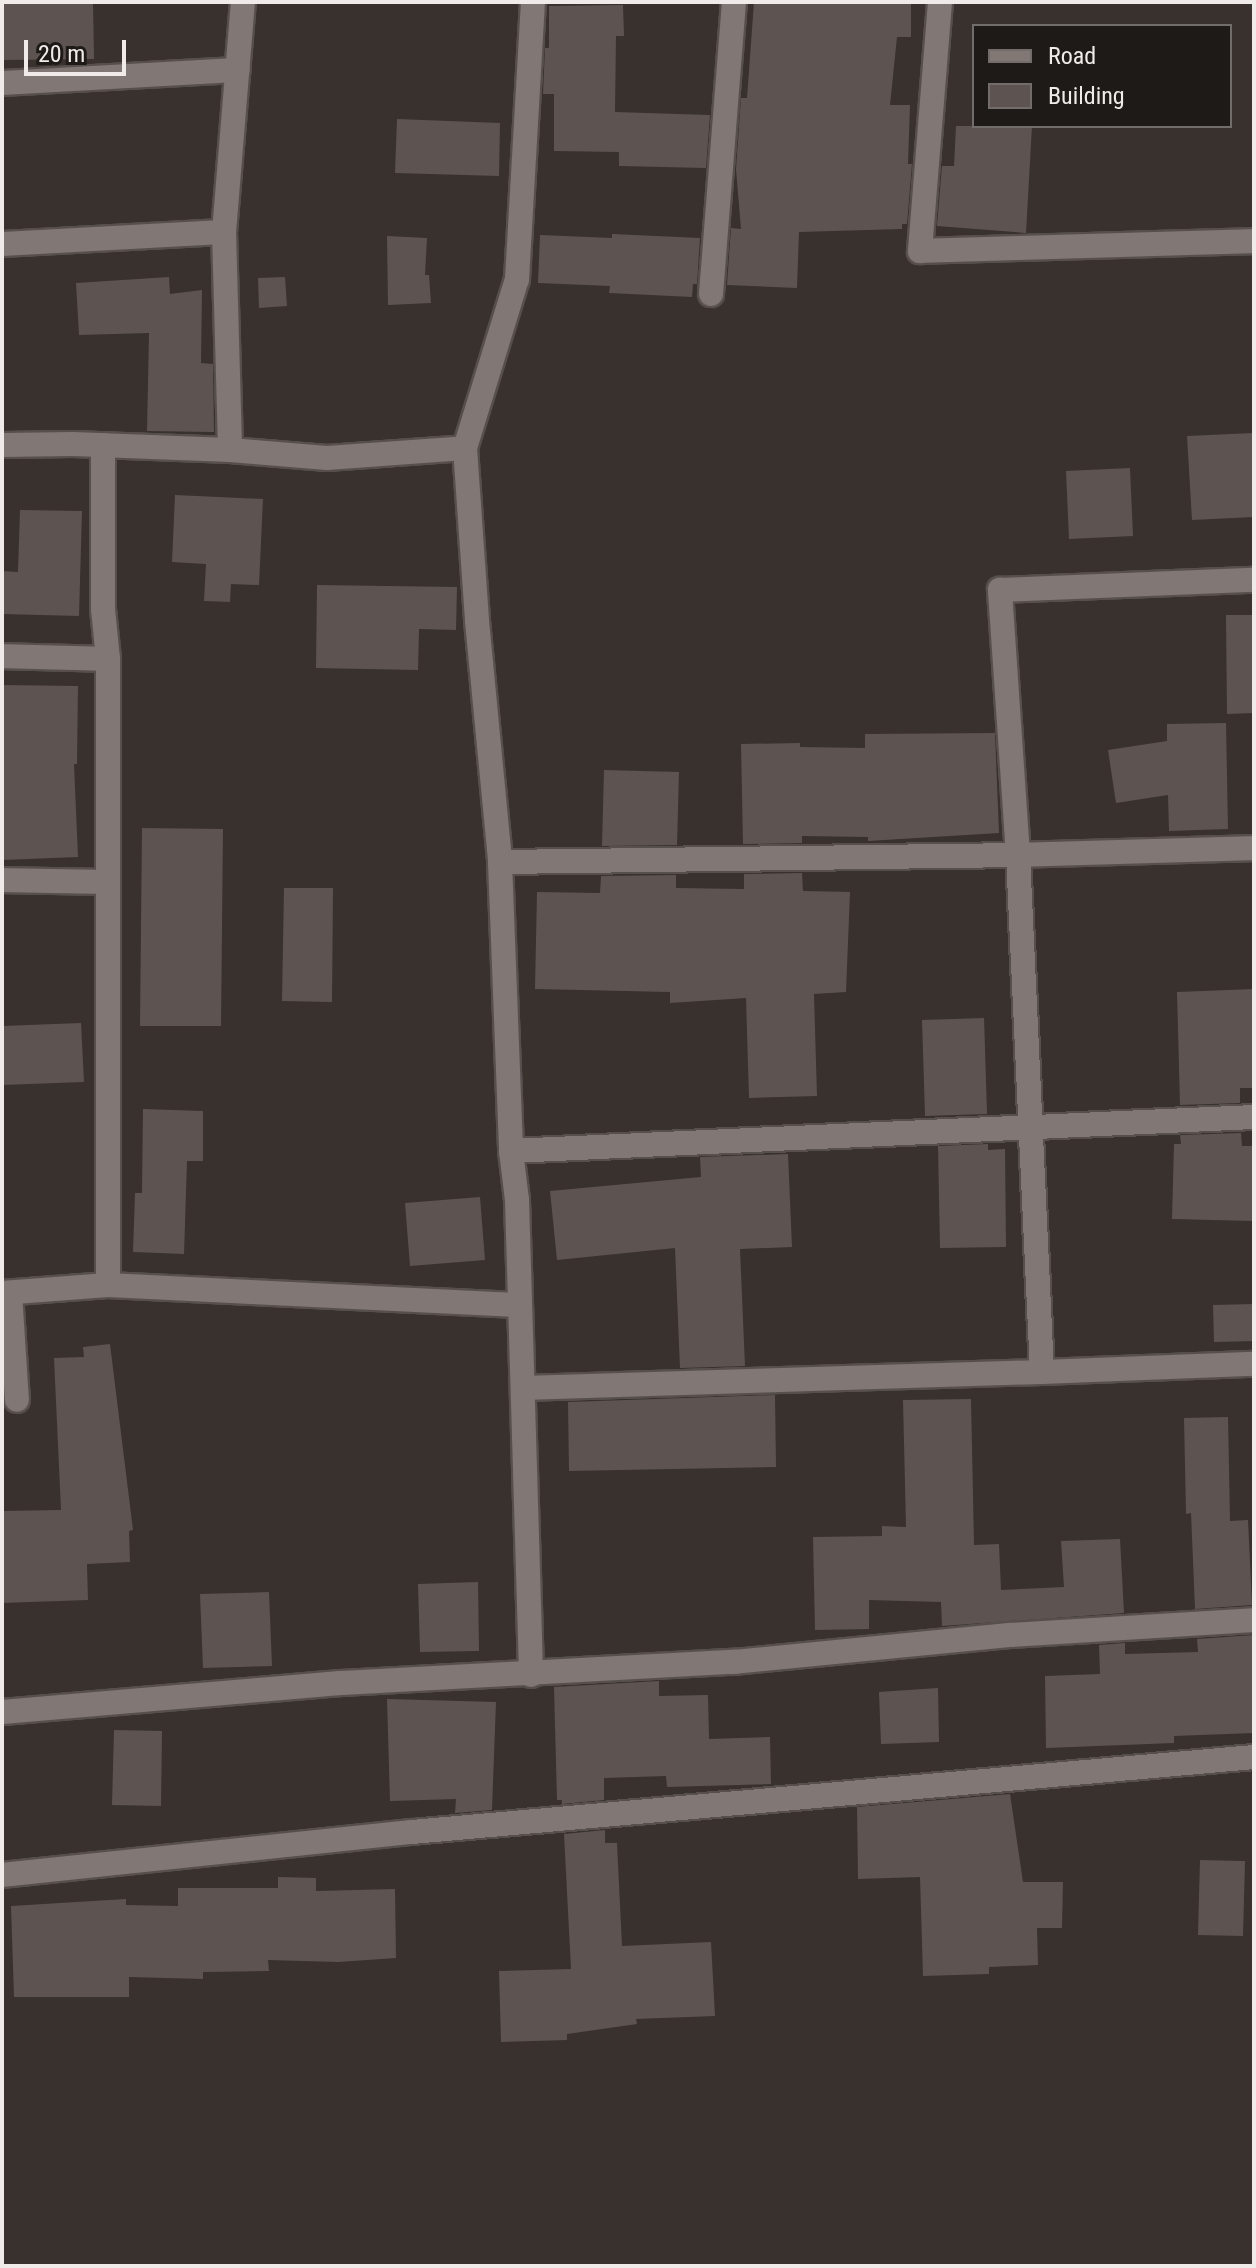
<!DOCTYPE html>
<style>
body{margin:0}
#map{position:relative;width:1256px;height:2268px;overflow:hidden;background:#39312e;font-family:"Roboto Condensed",sans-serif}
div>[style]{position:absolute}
.building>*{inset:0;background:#5d5451}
.roads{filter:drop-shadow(2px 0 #564f4d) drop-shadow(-2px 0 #564f4d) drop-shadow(0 2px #564f4d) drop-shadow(0 -2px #564f4d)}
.minor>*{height:24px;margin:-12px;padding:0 12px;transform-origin:12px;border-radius:12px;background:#817774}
span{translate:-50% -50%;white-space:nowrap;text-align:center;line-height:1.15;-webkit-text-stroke:8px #1e1a18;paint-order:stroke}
.frame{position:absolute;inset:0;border:4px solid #f0eae8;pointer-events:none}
.legend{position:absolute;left:972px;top:24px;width:260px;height:104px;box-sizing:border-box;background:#1e1a18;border:2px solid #726d6b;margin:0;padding:10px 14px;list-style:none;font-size:24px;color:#f0eae8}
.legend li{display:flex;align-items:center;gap:16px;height:40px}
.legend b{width:40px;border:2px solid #726d6b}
.scale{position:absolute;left:24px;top:40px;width:102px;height:36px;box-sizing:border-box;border:4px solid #f0eae8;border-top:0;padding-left:10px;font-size:24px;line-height:28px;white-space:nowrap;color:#f0eae8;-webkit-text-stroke:6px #1e1a18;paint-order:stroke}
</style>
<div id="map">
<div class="building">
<i style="clip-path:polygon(2px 2px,93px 2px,94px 59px,2px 60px)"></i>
<i style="clip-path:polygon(754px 2px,911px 2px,911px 37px,897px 37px,890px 105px,910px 105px,908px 164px,912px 164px,907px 224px,902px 224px,902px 229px,799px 232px,797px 288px,727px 285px,731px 228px,741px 229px,736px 169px,741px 98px,747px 98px)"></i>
<i style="clip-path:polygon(623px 5px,624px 36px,616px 36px,615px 112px,710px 115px,706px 168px,619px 166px,619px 152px,554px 151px,554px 94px,543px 94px,545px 48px,549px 48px,549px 6px)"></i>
<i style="clip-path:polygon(397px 119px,500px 123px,499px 176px,395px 173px)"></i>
<i style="clip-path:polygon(956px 126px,1032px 126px,1026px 233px,937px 226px,942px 166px,954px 166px)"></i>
<i style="clip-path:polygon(612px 234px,700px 238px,697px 284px,693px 284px,692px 297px,609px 293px,610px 286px,538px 283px,540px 235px,612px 238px)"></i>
<i style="clip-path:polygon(387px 236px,427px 238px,425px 275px,429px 275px,431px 303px,388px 305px)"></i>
<i style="clip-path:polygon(169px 277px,170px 294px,202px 290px,201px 363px,213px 364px,214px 432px,147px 431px,149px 333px,79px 335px,76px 283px)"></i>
<i style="clip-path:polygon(285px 277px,287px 306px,259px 308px,258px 278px)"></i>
<i style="clip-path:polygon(1253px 433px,1254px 517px,1192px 520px,1187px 436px)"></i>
<i style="clip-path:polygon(1130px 468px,1133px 536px,1069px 539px,1066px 471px)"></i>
<i style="clip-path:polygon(175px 495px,263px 499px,259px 585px,231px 584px,230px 602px,204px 601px,206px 564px,172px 562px)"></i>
<i style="clip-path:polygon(20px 510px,82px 511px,79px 616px,2px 614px,2px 571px,18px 572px)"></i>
<i style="clip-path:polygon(317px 585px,457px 587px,456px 630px,419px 629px,418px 670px,316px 668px)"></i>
<i style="clip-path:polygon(1226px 615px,1254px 615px,1254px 713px,1227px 714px)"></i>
<i style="clip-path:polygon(2px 685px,78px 686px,77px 764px,74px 764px,78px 857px,2px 860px)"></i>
<i style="clip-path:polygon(1226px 723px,1228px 829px,1169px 831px,1168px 795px,1116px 803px,1108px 750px,1167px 741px,1167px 724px)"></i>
<i style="clip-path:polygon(995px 733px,999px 833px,868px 841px,868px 837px,802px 836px,802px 843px,743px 844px,741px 744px,800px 743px,800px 747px,865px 748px,865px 734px)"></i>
<i style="clip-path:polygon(604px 770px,679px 772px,677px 845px,602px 846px)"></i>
<i style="clip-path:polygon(142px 828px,223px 829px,221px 1026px,140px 1026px)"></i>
<i style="clip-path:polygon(802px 873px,803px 891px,850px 892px,846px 992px,814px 994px,817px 1096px,749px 1098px,746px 998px,670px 1003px,670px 992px,535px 989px,537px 892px,600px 893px,601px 876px,676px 875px,676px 888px,744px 889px,744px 874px)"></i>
<i style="clip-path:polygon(284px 888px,333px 888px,332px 1002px,282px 1001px)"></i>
<i style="clip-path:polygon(1254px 989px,1254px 1088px,1240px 1088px,1240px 1103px,1180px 1105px,1177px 992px)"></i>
<i style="clip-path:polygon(984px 1018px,987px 1114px,925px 1116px,922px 1020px)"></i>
<i style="clip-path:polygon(81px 1023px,84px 1082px,2px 1085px,2px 1026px)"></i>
<i style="clip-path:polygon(143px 1109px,203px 1111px,203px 1161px,187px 1161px,184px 1254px,133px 1252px,135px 1193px,142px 1193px)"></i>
<i style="clip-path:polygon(1241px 1133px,1242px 1146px,1254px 1146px,1254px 1221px,1172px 1219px,1174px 1144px,1181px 1144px,1180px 1135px)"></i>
<i style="clip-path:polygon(988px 1144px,988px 1150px,1005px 1149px,1006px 1247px,940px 1248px,938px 1146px)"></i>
<i style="clip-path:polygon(788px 1154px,792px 1247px,740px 1249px,745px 1366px,680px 1368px,675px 1248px,557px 1260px,550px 1191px,701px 1177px,700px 1157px)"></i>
<i style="clip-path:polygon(480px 1197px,485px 1260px,410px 1266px,405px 1203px)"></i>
<i style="clip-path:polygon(1254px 1304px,1254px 1341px,1214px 1342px,1213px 1305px)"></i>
<i style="clip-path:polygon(110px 1344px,133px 1530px,129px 1531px,130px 1562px,87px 1564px,88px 1600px,2px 1603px,2px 1511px,61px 1510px,54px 1358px,84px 1357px,83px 1347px)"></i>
<i style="clip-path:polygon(775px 1395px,776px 1467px,569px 1471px,568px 1402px)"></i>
<i style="clip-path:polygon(971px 1399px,974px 1545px,999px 1544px,1001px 1590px,1064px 1587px,1061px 1541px,1120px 1539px,1124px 1613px,942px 1626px,941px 1602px,869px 1600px,869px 1629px,815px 1630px,813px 1537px,882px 1536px,882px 1526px,906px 1527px,903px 1400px)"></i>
<i style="clip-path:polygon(1228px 1417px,1230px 1521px,1248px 1520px,1252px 1605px,1195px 1609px,1191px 1513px,1186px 1514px,1184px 1418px)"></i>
<i style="clip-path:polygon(478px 1582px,479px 1651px,420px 1652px,418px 1584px)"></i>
<i style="clip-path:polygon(269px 1592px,272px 1666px,203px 1668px,200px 1594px)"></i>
<i style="clip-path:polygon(1254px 1635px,1254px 1733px,1174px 1736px,1174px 1743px,1046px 1748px,1045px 1676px,1100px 1674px,1099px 1645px,1125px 1643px,1125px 1654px,1198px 1652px,1197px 1639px)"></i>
<i style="clip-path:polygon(659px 1681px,659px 1696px,708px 1695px,709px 1739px,770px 1737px,771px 1784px,667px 1787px,666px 1776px,604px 1778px,604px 1800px,562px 1804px,562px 1800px,557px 1800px,554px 1687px)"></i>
<i style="clip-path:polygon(938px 1688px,939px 1742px,881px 1744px,879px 1692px)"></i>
<i style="clip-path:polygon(387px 1699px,496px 1702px,492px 1810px,455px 1813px,456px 1799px,390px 1801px)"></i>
<i style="clip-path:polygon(114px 1730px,162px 1731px,161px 1806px,112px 1805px)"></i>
<i style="clip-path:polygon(1010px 1794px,1023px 1882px,1063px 1882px,1062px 1928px,1037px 1928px,1038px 1965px,989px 1967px,989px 1974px,923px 1976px,920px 1877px,858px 1879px,857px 1807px)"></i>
<i style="clip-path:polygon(605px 1830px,605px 1843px,617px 1843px,622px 1946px,711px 1942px,715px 2016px,636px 2019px,637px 2024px,567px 2034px,567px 2040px,501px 2042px,499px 1971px,571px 1969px,564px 1834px)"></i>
<i style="clip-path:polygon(1200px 1860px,1245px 1861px,1243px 1936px,1198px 1935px)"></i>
<i style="clip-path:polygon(278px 1877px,316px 1878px,316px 1891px,395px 1889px,396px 1958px,338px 1962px,268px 1960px,269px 1971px,203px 1972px,203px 1979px,129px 1977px,129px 1997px,14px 1997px,11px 1906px,126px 1899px,126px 1905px,178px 1906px,178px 1888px,278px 1888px)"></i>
</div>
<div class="roads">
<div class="minor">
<i style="left:940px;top:2px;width:250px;rotate:94.6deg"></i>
<i style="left:920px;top:251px;width:334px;rotate:-1.7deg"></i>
<i style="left:2px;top:83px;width:236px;rotate:-3.2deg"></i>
<i style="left:224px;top:232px;width:231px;rotate:-85.3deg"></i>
<i style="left:2px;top:244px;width:222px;rotate:-3.1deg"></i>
<i style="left:224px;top:232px;width:218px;rotate:88.4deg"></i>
<i style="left:230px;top:450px;width:97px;rotate:4.7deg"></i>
<i style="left:327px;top:458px;width:138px;rotate:-4.1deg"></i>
<i style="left:465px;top:448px;width:173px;rotate:86deg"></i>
<i style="left:477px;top:621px;width:242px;rotate:84.5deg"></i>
<i style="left:500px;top:862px;width:289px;rotate:87.8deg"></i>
<i style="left:511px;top:1151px;width:49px;rotate:83deg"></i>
<i style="left:517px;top:1200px;width:475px;rotate:88.3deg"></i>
<i style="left:711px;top:294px;width:293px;rotate:-85.5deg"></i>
<i style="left:2px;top:445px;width:71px;rotate:-0.8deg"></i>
<i style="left:73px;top:444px;width:157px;rotate:2.2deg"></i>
<i style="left:103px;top:445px;width:164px;rotate:90deg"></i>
<i style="left:103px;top:609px;width:50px;rotate:84.3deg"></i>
<i style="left:465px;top:448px;width:177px;rotate:-72.9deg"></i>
<i style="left:517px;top:279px;width:277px;rotate:-86.7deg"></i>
<i style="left:2px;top:656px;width:106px;rotate:1.6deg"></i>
<i style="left:108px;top:659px;width:626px;rotate:90deg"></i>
<i style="left:108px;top:1285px;width:412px;rotate:2.8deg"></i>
<i style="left:500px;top:862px;width:518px;rotate:-0.77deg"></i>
<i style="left:1018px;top:855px;width:266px;rotate:-93.9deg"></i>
<i style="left:1000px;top:590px;width:254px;rotate:-2.3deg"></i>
<i style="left:2px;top:880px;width:106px;rotate:1.1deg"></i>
<i style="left:511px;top:1151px;width:744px;rotate:-2.62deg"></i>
<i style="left:2px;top:1293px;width:106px;rotate:-4.3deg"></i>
<i style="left:10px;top:1293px;width:107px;rotate:86.3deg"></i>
<i style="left:1042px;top:1372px;width:212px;rotate:-2.2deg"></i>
<i style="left:523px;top:1388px;width:519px;rotate:-1.77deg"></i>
<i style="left:1042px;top:1372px;width:518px;rotate:-92.66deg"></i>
<i style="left:1018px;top:855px;width:236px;rotate:-1.7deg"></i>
<i style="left:2px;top:1712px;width:339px;rotate:-4.9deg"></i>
<i style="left:340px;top:1683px;width:395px;rotate:-3.1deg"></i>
<i style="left:734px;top:1662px;width:277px;rotate:-5.6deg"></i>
<i style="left:1010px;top:1635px;width:244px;rotate:-3.5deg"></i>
<i style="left:2px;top:1875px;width:412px;rotate:-6deg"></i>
<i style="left:412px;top:1832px;width:845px;rotate:-5.09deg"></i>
</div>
</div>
<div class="frame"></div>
<ul class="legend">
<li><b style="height:10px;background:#817774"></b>Road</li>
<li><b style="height:22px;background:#5d5451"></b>Building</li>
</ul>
<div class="scale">20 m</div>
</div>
